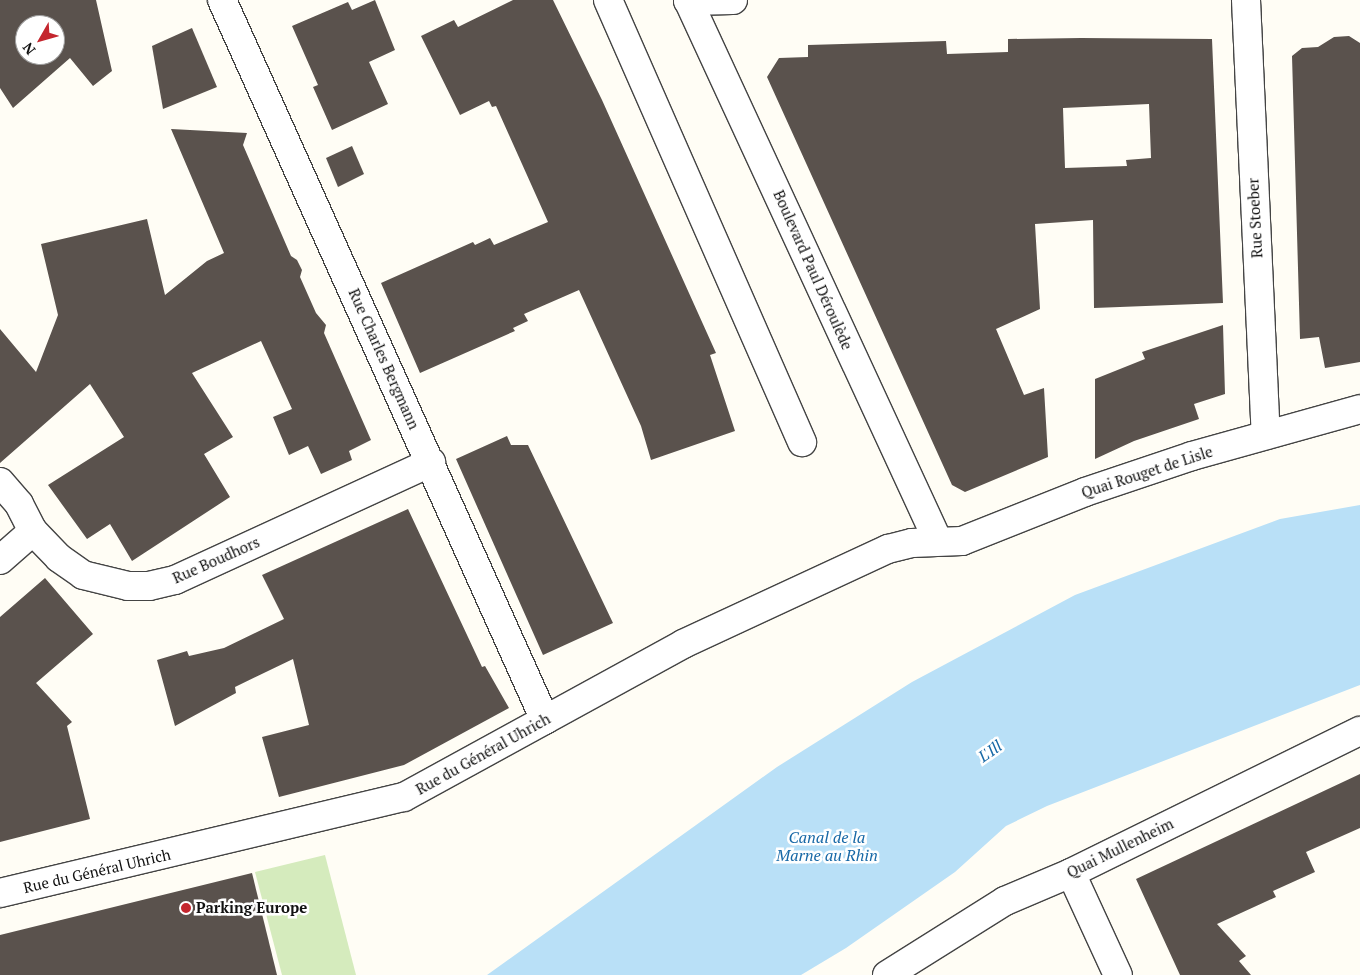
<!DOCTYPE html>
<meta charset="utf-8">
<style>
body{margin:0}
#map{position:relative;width:1360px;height:975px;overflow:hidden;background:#fffdf5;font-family:"PT Serif",serif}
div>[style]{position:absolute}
.green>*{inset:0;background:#d5ebbd}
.water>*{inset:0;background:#b9e0f7}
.building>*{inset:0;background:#5a524d}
.roads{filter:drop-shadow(1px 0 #444) drop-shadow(-1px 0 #444) drop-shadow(0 1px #444) drop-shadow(0 -1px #444)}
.street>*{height:28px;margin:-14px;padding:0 14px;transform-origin:14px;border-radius:14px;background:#fff}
.dots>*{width:14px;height:14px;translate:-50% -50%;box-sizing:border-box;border:2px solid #fff;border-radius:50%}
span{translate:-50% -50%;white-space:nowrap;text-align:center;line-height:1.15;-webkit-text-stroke:5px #fff;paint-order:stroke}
.street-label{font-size:15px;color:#111}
.poi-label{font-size:15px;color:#111;font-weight:700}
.left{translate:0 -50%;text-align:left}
.water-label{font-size:16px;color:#1768a6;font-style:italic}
.north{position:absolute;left:15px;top:15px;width:50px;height:50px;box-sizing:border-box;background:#fff;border:1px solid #a0a0a0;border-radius:50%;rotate:232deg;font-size:14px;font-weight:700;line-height:20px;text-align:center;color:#111}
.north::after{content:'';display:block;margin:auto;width:18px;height:22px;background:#c4262e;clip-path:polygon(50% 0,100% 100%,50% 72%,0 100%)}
</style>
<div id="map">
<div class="green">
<i style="clip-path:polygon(325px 855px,356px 975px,282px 975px,255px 872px)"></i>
</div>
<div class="water">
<i style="clip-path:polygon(1360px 505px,1360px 685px,1047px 806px,1006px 826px,955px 872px,846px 948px,801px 975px,487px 975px,777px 767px,912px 682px,1075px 595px,1280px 519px)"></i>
</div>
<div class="building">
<i style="clip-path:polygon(evenodd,0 0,96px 0,112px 71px,93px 86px,70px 58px,13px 108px,0 88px,0 0,25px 25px,55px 25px,55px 55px,25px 55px,25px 25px)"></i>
<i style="clip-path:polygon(375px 0,395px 50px,369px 62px,388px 104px,332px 130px,313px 87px,318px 85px,292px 26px,348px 2px,352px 10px)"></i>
<i style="clip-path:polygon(513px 0,553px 0,602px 100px,716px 353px,710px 355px,735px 431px,651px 460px,641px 426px,579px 290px,524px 314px,528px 321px,513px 328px,515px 331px,420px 373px,381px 283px,473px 242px,475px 245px,490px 238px,494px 245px,548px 222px,496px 106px,492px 107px,489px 101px,460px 115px,421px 36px,454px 20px,458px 27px)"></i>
<i style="clip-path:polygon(192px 28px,217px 87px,163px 109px,152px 46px)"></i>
<i style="clip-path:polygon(1349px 36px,1360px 43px,1360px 362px,1325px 368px,1319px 337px,1300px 339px,1292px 56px,1302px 48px,1318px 47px,1334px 37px)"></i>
<i style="clip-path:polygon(evenodd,1081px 38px,1212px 39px,1223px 303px,1094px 308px,1093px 220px,1035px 224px,1040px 309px,996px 329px,1024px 395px,1044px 388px,1048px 457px,965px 492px,952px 485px,767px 77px,779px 58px,808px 57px,808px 45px,946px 41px,947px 54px,1008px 52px,1008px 39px,1081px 38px,1149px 104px,1151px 158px,1126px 160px,1127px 166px,1065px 168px,1063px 108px,1149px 104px)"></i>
<i style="clip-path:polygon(171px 129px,247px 133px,243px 145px,291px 256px,297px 260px,302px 270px,300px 277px,316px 313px,326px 325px,324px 333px,371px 440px,349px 451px,352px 460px,321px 474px,308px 446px,289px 455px,273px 417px,292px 409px,261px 341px,192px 373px,233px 437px,204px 454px,230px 497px,132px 561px,110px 524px,87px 539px,48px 485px,124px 437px,90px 384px,0 463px,0 329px,36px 372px,58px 315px,41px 244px,147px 219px,165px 295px,207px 261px,224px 253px)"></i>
<i style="clip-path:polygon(352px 146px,364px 174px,338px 187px,326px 158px)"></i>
<i style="clip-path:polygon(1223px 325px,1225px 394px,1194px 404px,1199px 419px,1134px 441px,1095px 459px,1095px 379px,1145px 359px,1142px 352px)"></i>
<i style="clip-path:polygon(507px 436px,511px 445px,528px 445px,613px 623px,543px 655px,456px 459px)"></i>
<i style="clip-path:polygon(408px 509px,482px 667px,485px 666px,509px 708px,404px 765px,279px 797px,262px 737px,309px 725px,293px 659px,235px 687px,236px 693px,175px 726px,157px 660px,187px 651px,189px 656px,224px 648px,284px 619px,262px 575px)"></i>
<i style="clip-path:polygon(45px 578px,93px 634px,36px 683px,72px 722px,67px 726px,90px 819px,0 842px,0 617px)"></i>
<i style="clip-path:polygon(1360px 774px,1360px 828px,1306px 852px,1315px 872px,1273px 891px,1276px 897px,1217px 924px,1246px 956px,1239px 961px,1251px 975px,1180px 975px,1136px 879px)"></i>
<i style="clip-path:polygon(252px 873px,277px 975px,0 975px,0 935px)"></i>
</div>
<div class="roads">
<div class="street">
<i style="left:222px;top:0;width:789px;rotate:65.84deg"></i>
<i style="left:608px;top:0;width:483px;rotate:66.3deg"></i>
<i style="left:688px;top:0;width:596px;rotate:65.2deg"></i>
<i style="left:1246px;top:0;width:435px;rotate:87.4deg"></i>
<i style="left:688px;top:1px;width:45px;rotate:-1.3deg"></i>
<i style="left:0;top:482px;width:29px;rotate:49deg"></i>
<i style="left:19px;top:504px;width:30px;rotate:63deg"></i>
<i style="left:33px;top:531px;width:37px;rotate:46deg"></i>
<i style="left:59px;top:558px;width:29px;rotate:35deg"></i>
<i style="left:83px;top:575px;width:46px;rotate:13.7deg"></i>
<i style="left:128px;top:586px;width:21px"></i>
<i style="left:149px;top:586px;width:27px;rotate:-13deg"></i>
<i style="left:175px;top:580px;width:282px;rotate:-24.7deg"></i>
<i style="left:0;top:560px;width:44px;rotate:-41.3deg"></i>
<i style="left:1071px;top:873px;width:112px;rotate:65.3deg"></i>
<i style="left:0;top:893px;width:415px;rotate:-13.4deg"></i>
<i style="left:404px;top:797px;width:318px;rotate:-28.7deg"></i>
<i style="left:683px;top:644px;width:226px;rotate:-24.9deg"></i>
<i style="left:888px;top:549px;width:25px;rotate:-14deg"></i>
<i style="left:912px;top:543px;width:50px;rotate:-2.3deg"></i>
<i style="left:962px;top:541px;width:132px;rotate:-21.7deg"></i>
<i style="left:1085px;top:492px;width:113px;rotate:-18.6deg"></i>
<i style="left:1192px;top:456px;width:174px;rotate:-15.6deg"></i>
<i style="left:887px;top:975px;width:139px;rotate:-32.1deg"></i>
<i style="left:1005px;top:901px;width:72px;rotate:-23deg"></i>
<i style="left:1071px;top:873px;width:322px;rotate:-26.2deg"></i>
</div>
</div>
<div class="dots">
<i style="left:186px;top:908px;background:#c4262e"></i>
</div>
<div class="street-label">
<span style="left:1255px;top:218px;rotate:-93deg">Rue Stoeber</span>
<span style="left:813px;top:270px;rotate:66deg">Boulevard Paul Déroulède</span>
<span style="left:384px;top:359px;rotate:66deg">Rue Charles Bergmann</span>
<span style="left:1147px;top:472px;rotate:-18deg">Quai Rouget de Lisle</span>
<span style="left:216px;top:560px;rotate:-24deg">Rue Boudhors</span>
<span style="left:483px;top:754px;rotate:-29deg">Rue du Général Uhrich</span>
<span style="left:1120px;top:848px;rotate:-26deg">Quai Mullenheim</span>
<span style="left:97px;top:871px;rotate:-13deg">Rue du Général Uhrich</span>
</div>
<div class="poi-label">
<span class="left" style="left:196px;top:908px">Parking Europe</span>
</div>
<div class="water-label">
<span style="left:990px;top:751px;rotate:-35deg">L'Ill</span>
<span style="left:827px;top:846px">Canal de la<br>Marne au Rhin</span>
</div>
<div class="north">N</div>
</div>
